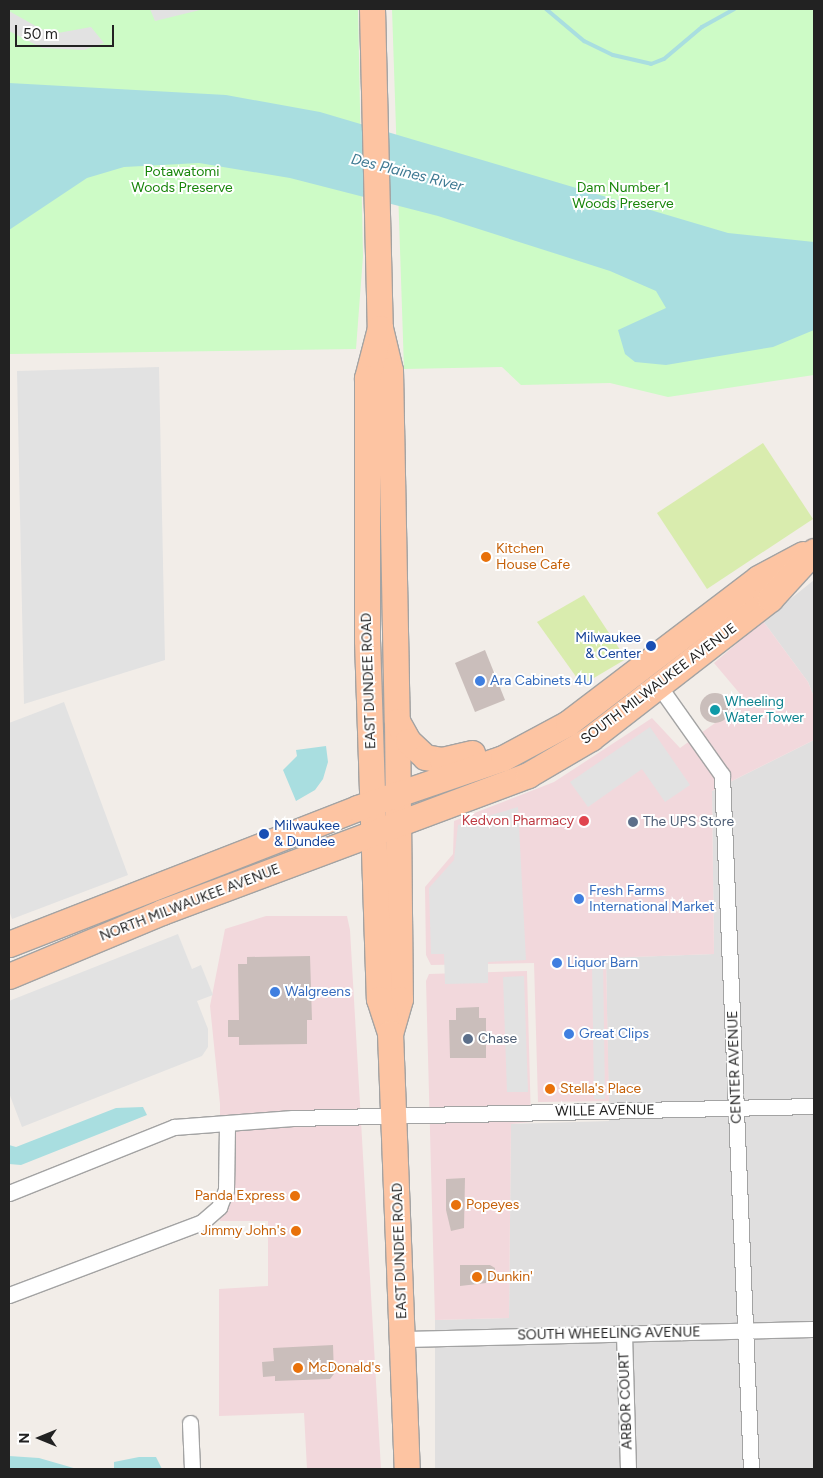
<!DOCTYPE html>
<style>
body{margin:0}
#map{position:relative;width:823px;height:1478px;overflow:hidden;background:#f2ede8;font-family:Figtree,sans-serif}
div>[style]{position:absolute}
.residential>*{inset:0;background:#e0dfdf}
.commercial>*{inset:0;background:#f2d8dc}
.grass>*{inset:0;background:#d9ecae}
.park>*{inset:0;background:#cdfbc6}
.parking>*{inset:0;background:#e2e2e2}
.water>*{inset:0;background:#a9dee0}
.stream>*{height:4px;margin:-2px;padding:0 2px;transform-origin:2px;border-radius:2px;background:#a9dee0}
.building>*{inset:0;background:#cabebb}
.round{border-radius:50%}
.roads{filter:drop-shadow(1px 0 #a3a3a3) drop-shadow(-1px 0 #a3a3a3) drop-shadow(0 1px #a3a3a3) drop-shadow(0 -1px #a3a3a3)}
.street>*{height:15px;margin:-7.5px;padding:0 7.5px;transform-origin:7.5px;border-radius:7.5px;background:#fff}
.primary>*{height:25px;margin:-12.5px;padding:0 12.5px;transform-origin:12.5px;border-radius:12.5px;background:#fdc4a2}
.dots>*{width:14px;height:14px;translate:-50% -50%;box-sizing:border-box;border:2px solid #fff;border-radius:50%}
span{translate:-50% -50%;white-space:nowrap;text-align:center;line-height:1.15;-webkit-text-stroke:4px #fff;paint-order:stroke}
.park-label{font-size:14px;color:#18850a}
.food-label{font-size:14px;color:#c56008}
.left{translate:0 -50%;text-align:left}
.right{translate:-100% -50%;text-align:right}
.transit-label{font-size:14px;color:#164399}
.street-label{font-size:14px;color:#222}
.shop-label{font-size:14px;color:#366cbe}
.culture-label{font-size:14px;color:#0d838f}
.health-label{font-size:14px;color:#be3a42}
.service-label{font-size:14px;color:#4e5e75}
.water-label{font-size:15px;color:#3f7a93;font-style:italic}
.frame{position:absolute;inset:0;border:10px solid #222;pointer-events:none}
.north{position:absolute;left:15px;top:1413px;width:50px;height:50px;-webkit-text-stroke:4px #fff;paint-order:stroke;rotate:270deg;font-size:14px;font-weight:700;line-height:20px;text-align:center;color:#222}
.north::after{content:'';display:block;margin:auto;width:18px;height:22px;background:#222;clip-path:polygon(50% 0,100% 100%,50% 72%,0 100%)}
.scale{position:absolute;left:15px;top:25px;width:99px;height:22px;box-sizing:border-box;border:2px solid #222;border-top:0;padding-left:6px;font-size:15px;line-height:18px;white-space:nowrap;color:#222;-webkit-text-stroke:4px #fff;paint-order:stroke}
</style>
<div id="map">
<div class="residential">
<i style="clip-path:polygon(814px 580px,814px 697px,808px 682px,763px 621px)"></i>
<i style="clip-path:polygon(814px 740px,814px 1469px,435px 1469px,435px 1320px,509px 1318px,511px 1124px,609px 1121px,606px 958px,714px 954px,712px 791px)"></i>
</div>
<div class="commercial">
<i style="clip-path:polygon(763px 621px,808px 682px,814px 697px,814px 740px,712px 791px,714px 954px,606px 958px,609px 1101px,538px 1102px,534px 963px,431px 965px,426px 955px,425px 887px,453px 854px,454px 821px,554px 782px,652px 718px,680px 748px,746px 701px,714px 663px)"></i>
<i style="clip-path:polygon(266px 916px,347px 916px,350px 930px,381px 1469px,307px 1469px,304px 1413px,219px 1416px,219px 1289px,268px 1286px,268px 1221px,220px 1221px,220px 1104px,210px 1006px,225px 929px)"></i>
<i style="clip-path:polygon(527px 971px,531px 1122px,511px 1124px,509px 1318px,435px 1320px,426px 981px,429px 974px)"></i>
</div>
<div class="grass">
<i style="clip-path:polygon(763px 443px,813px 519px,707px 589px,657px 513px)"></i>
<i style="clip-path:polygon(584px 595px,626px 659px,582px 685px,537px 622px)"></i>
</div>
<div class="park">
<i style="clip-path:polygon(9px 9px,358px 9px,363px 256px,356px 349px,9px 354px)"></i>
<i style="clip-path:polygon(392px 9px,814px 9px,814px 375px,668px 397px,610px 383px,521px 385px,502px 367px,404px 369px)"></i>
</div>
<div class="parking">
<i style="clip-path:polygon(150px 9px,204px 9px,155px 21px)"></i>
<i style="clip-path:polygon(9px 11px,41px 29px,58px 33px,91px 27px,104px 43px,84px 50px,42px 48px,9px 31px)"></i>
<i style="clip-path:polygon(159px 367px,165px 660px,24px 704px,17px 371px)"></i>
<i style="clip-path:polygon(64px 702px,128px 875px,12px 919px,9px 910px,9px 723px)"></i>
<i style="clip-path:polygon(650px 727px,690px 785px,665px 802px,642px 769px,588px 807px,570px 782px)"></i>
<i style="clip-path:polygon(518px 807px,526px 960px,488px 962px,488px 983px,445px 984px,444px 954px,431px 954px,429px 888px,454px 860px,458px 825px)"></i>
<i style="clip-path:polygon(178px 934px,192px 969px,201px 965px,213px 995px,197px 1001px,208px 1029px,208px 1047px,202px 1056px,22px 1127px,9px 1093px,9px 1001px)"></i>
<i style="clip-path:polygon(592px 959px,603px 959px,605px 1099px,594px 1099px)"></i>
<i style="clip-path:polygon(524px 976px,528px 1092px,507px 1092px,503px 977px)"></i>
</div>
<div class="water">
<i style="clip-path:polygon(9px 83px,226px 95px,320px 112px,728px 233px,814px 242px,814px 330px,773px 347px,666px 365px,635px 362px,625px 354px,618px 330px,666px 308px,656px 291px,610px 271px,438px 216px,290px 178px,199px 163px,124px 167px,87px 178px,9px 230px)"></i>
<i style="clip-path:polygon(326px 746px,328px 762px,323px 779px,315px 790px,296px 801px,283px 770px,297px 756px,296px 750px)"></i>
<i style="clip-path:polygon(143px 1107px,147px 1115px,21px 1165px,9px 1164px,9px 1145px,16px 1147px,116px 1108px)"></i>
<i style="clip-path:polygon(9px 1456px,39px 1458px,77px 1469px,9px 1469px)"></i>
<i style="clip-path:polygon(139px 1457px,156px 1457px,162px 1469px,114px 1469px,114px 1462px)"></i>
</div>
<div class="stream">
<i style="left:546px;top:9px;width:50px;rotate:40.1deg"></i>
<i style="left:584px;top:41px;width:32px;rotate:26deg"></i>
<i style="left:613px;top:55px;width:39px;rotate:13deg"></i>
<i style="left:651px;top:64px;width:14px;rotate:-21deg"></i>
<i style="left:664px;top:59px;width:50px;rotate:-40.1deg"></i>
<i style="left:702px;top:27px;width:37px;rotate:-29deg"></i>
</div>
<div class="building">
<i style="clip-path:polygon(485px 650px,505px 700px,475px 712px,455px 663px)"></i>
<i class="round" style="left:700px;top:693px;width:30px;height:30px"></i>
<i style="clip-path:polygon(310px 956px,312px 1020px,307px 1020px,307px 1044px,239px 1045px,239px 1037px,228px 1037px,228px 1020px,239px 1020px,238px 964px,247px 964px,247px 957px)"></i>
<i style="clip-path:polygon(479px 1007px,479px 1018px,486px 1018px,486px 1058px,450px 1058px,449px 1020px,456px 1020px,456px 1008px)"></i>
<i style="clip-path:polygon(465px 1178px,464px 1228px,451px 1231px,446px 1210px,446px 1179px)"></i>
<i style="clip-path:polygon(460px 1265px,490px 1265px,495px 1268px,495px 1282px,460px 1286px)"></i>
<i style="clip-path:polygon(333px 1345px,334px 1374px,330px 1379px,275px 1381px,275px 1376px,263px 1377px,262px 1362px,274px 1361px,273px 1348px)"></i>
</div>
<div class="roads">
<div class="street">
<i style="left:659px;top:686px;width:109px;rotate:54.7deg"></i>
<i style="left:722px;top:775px;width:695px;rotate:87.61deg"></i>
<i style="left:9px;top:1193px;width:178px;rotate:-21.8deg"></i>
<i style="left:174px;top:1127px;width:119px;rotate:-4.3deg"></i>
<i style="left:293px;top:1118px;width:521px;rotate:-1.32deg"></i>
<i style="left:9px;top:1295px;width:206px;rotate:-20.7deg"></i>
<i style="left:202px;top:1222px;width:23px;rotate:-41deg"></i>
<i style="left:219px;top:1207px;width:18px;rotate:-68deg"></i>
<i style="left:226px;top:1190px;width:66px;rotate:-89.1deg"></i>
<i style="left:624px;top:1334px;width:135px;rotate:88.3deg"></i>
<i style="left:403px;top:1339px;width:411px;rotate:-1.4deg"></i>
<i style="left:190px;top:1423px;width:46px;rotate:87.5deg"></i>
</div>
<div class="primary">
<i style="left:372px;top:9px;width:319px;rotate:88.6deg"></i>
<i style="left:380px;top:328px;width:43px;rotate:76.6deg"></i>
<i style="left:390px;top:370px;width:351px;rotate:88.9deg"></i>
<i style="left:397px;top:721px;width:278px;rotate:89.4deg"></i>
<i style="left:400px;top:999px;width:35px;rotate:106deg"></i>
<i style="left:380px;top:328px;width:52px;rotate:104.6deg"></i>
<i style="left:367px;top:378px;width:262px;rotate:90deg"></i>
<i style="left:367px;top:640px;width:359px;rotate:88.1deg"></i>
<i style="left:379px;top:999px;width:36px;rotate:72deg"></i>
<i style="left:390px;top:1033px;width:436px;rotate:87.8deg"></i>
<i style="left:397px;top:721px;width:23px;rotate:61deg"></i>
<i style="left:408px;top:741px;width:23px;rotate:43deg"></i>
<i style="left:425px;top:757px;width:17px;rotate:10deg"></i>
<i style="left:442px;top:760px;width:31px;rotate:-13deg"></i>
<i style="left:9px;top:944px;width:374px;rotate:-21.3deg"></i>
<i style="left:357px;top:808px;width:154px;rotate:-18.9deg"></i>
<i style="left:503px;top:758px;width:74px;rotate:-28.3deg"></i>
<i style="left:568px;top:723px;width:239px;rotate:-37.3deg"></i>
<i style="left:758px;top:578px;width:51px;rotate:-28.1deg"></i>
<i style="left:9px;top:976px;width:166px;rotate:-22.7deg"></i>
<i style="left:162px;top:912px;width:391px;rotate:-20.5deg"></i>
<i style="left:528px;top:775px;width:73px;rotate:-30.4deg"></i>
<i style="left:591px;top:738px;width:227px;rotate:-37.8deg"></i>
<i style="left:770px;top:599px;width:65px;rotate:-47.5deg"></i>
</div>
</div>
<div class="dots">
<i style="left:486px;top:557px;background:#e8710a"></i>
<i style="left:651px;top:646px;background:#1a4fb4"></i>
<i style="left:480px;top:681px;background:#3f7fe0"></i>
<i style="left:715px;top:710px;background:#0f9aa8"></i>
<i style="left:584px;top:821px;background:#e0444e"></i>
<i style="left:633px;top:822px;background:#5c6f8a"></i>
<i style="left:264px;top:834px;background:#1a4fb4"></i>
<i style="left:579px;top:899px;background:#3f7fe0"></i>
<i style="left:557px;top:963px;background:#3f7fe0"></i>
<i style="left:275px;top:992px;background:#3f7fe0"></i>
<i style="left:569px;top:1034px;background:#3f7fe0"></i>
<i style="left:468px;top:1039px;background:#5c6f8a"></i>
<i style="left:550px;top:1089px;background:#e8710a"></i>
<i style="left:295px;top:1196px;background:#e8710a"></i>
<i style="left:456px;top:1205px;background:#e8710a"></i>
<i style="left:296px;top:1231px;background:#e8710a"></i>
<i style="left:477px;top:1277px;background:#e8710a"></i>
<i style="left:298px;top:1368px;background:#e8710a"></i>
</div>
<div class="park-label">
<span style="left:182px;top:180px">Potawatomi<br>Woods Preserve</span>
<span style="left:623px;top:196px">Dam Number 1<br>Woods Preserve</span>
</div>
<div class="food-label">
<span class="left" style="left:496px;top:557px">Kitchen<br>House Cafe</span>
<span class="left" style="left:560px;top:1089px">Stella's Place</span>
<span class="right" style="left:285px;top:1196px">Panda Express</span>
<span class="left" style="left:466px;top:1205px">Popeyes</span>
<span class="right" style="left:286px;top:1231px">Jimmy John's</span>
<span class="left" style="left:487px;top:1277px">Dunkin'</span>
<span class="left" style="left:308px;top:1368px">McDonald's</span>
</div>
<div class="transit-label">
<span class="right" style="left:641px;top:646px">Milwaukee<br>&amp; Center</span>
<span class="left" style="left:274px;top:834px">Milwaukee<br>&amp; Dundee</span>
</div>
<div class="street-label">
<span style="left:369px;top:681px;rotate:-92deg">EAST DUNDEE ROAD</span>
<span style="left:659px;top:684px;rotate:-37deg">SOUTH MILWAUKEE AVENUE</span>
<span style="left:190px;top:903px;rotate:-21deg">NORTH MILWAUKEE AVENUE</span>
<span style="left:735px;top:1067px;rotate:-92deg">CENTER AVENUE</span>
<span style="left:605px;top:1111px;rotate:-1deg">WILLE AVENUE</span>
<span style="left:400px;top:1251px;rotate:-92deg">EAST DUNDEE ROAD</span>
<span style="left:609px;top:1334px;rotate:-1deg">SOUTH WHEELING AVENUE</span>
<span style="left:626px;top:1401px;rotate:-92deg">ARBOR COURT</span>
</div>
<div class="shop-label">
<span class="left" style="left:490px;top:681px">Ara Cabinets 4U</span>
<span class="left" style="left:589px;top:899px">Fresh Farms<br>International Market</span>
<span class="left" style="left:567px;top:963px">Liquor Barn</span>
<span class="left" style="left:285px;top:992px">Walgreens</span>
<span class="left" style="left:579px;top:1034px">Great Clips</span>
</div>
<div class="culture-label">
<span class="left" style="left:725px;top:710px">Wheeling<br>Water Tower</span>
</div>
<div class="health-label">
<span class="right" style="left:574px;top:821px">Kedvon Pharmacy</span>
</div>
<div class="service-label">
<span class="left" style="left:643px;top:822px">The UPS Store</span>
<span class="left" style="left:478px;top:1039px">Chase</span>
</div>
<div class="water-label">
<span style="left:407px;top:173px;rotate:14deg">Des Plaines River</span>
</div>
<div class="frame"></div>
<div class="north">N</div>
<div class="scale">50 m</div>
</div>
